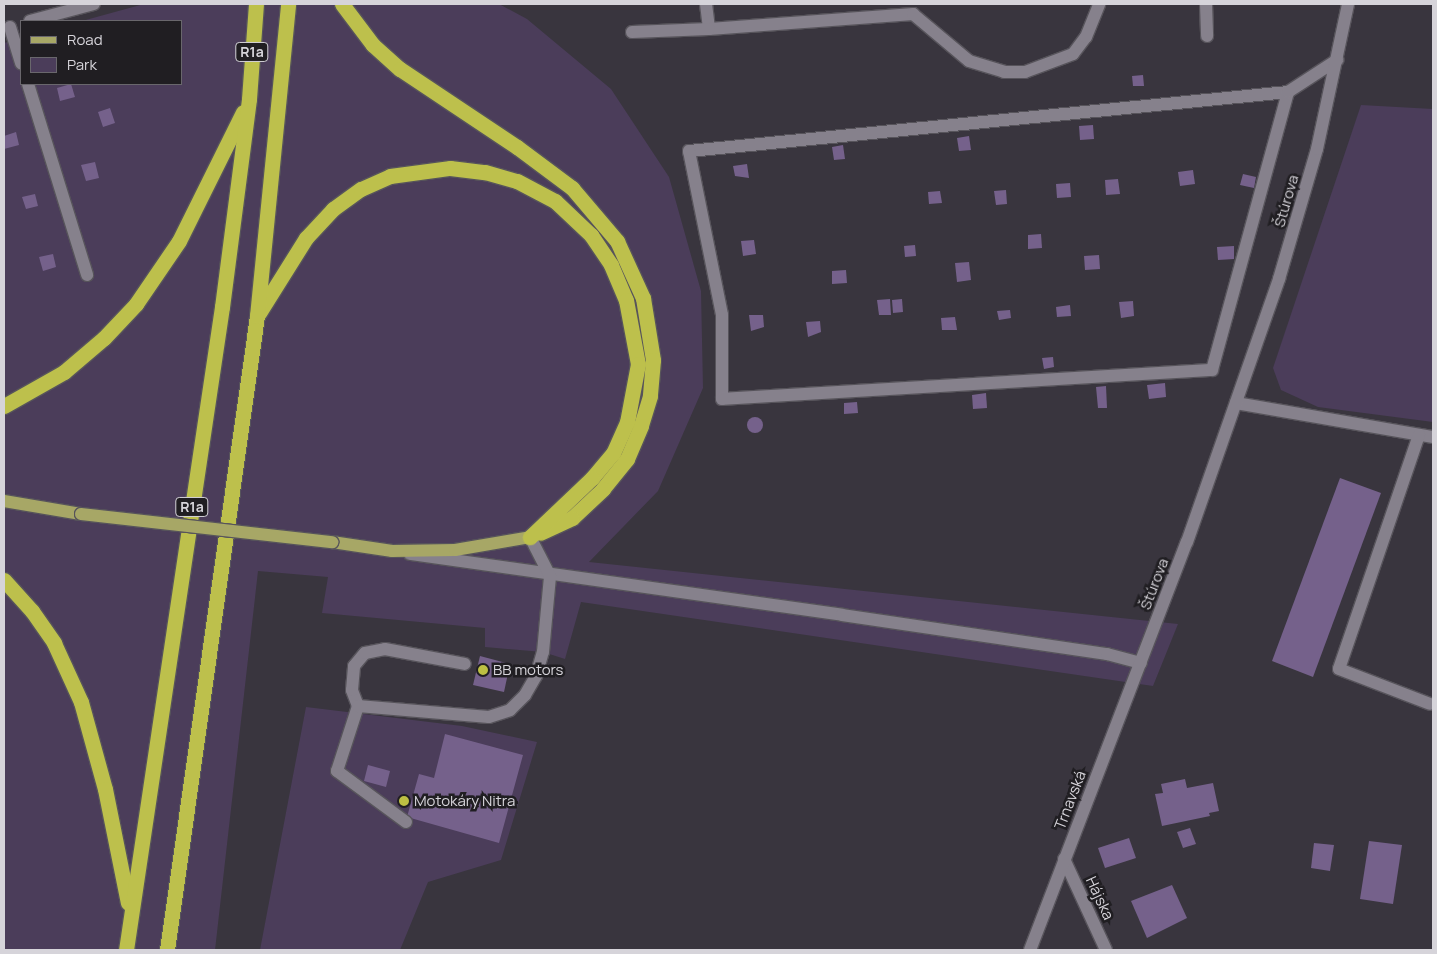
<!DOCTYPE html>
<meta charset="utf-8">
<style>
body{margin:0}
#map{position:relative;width:1437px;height:954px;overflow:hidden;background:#39353e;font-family:Manrope,sans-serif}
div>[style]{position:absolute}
.green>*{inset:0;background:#4b3d5a}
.building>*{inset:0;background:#75618b}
.round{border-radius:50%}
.roads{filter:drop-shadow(1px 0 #57545b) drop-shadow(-1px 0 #57545b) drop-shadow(0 1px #57545b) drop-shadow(0 -1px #57545b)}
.minor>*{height:12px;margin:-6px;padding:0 6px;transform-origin:6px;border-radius:6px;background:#86818c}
.major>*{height:12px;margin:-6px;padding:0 6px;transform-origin:6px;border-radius:6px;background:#a7a766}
.highway>*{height:15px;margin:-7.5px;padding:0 7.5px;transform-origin:7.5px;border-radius:7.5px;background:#bdc04c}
.bridges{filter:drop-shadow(1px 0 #57545b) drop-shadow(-1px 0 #57545b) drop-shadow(0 1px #57545b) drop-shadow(0 -1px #57545b)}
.major-bridge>*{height:12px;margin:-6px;padding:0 6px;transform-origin:6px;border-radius:6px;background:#a7a766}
.dots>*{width:14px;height:14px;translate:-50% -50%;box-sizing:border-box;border:2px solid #201e22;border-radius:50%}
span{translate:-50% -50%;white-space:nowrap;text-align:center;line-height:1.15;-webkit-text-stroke:5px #201e22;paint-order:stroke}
.shield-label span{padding:1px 4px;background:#201e22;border:1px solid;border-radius:4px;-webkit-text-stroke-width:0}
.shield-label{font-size:14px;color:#d6d4da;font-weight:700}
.street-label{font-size:15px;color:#d6d4da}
.poi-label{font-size:15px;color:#d6d4da}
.left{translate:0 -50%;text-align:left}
.frame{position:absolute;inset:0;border:5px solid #d6d4da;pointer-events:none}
.legend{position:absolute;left:20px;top:20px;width:162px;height:65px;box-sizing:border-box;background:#201e22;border:1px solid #69676c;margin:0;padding:6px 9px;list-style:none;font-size:15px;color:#d6d4da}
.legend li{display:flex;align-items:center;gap:10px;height:25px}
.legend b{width:25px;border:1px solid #69676c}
</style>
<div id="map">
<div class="green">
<i style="clip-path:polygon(144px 4px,499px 4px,527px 19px,611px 89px,669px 177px,701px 291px,703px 388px,658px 491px,589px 562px,1178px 624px,1153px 686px,581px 602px,565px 659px,543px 652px,485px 647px,485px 628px,322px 613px,328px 577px,258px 571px,215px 950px,4px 950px,4px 43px,21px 38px,21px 84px,181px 84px,181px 21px,82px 21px)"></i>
<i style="clip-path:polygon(1361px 105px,1433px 109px,1433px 422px,1318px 407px,1281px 390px,1273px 368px)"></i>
<i style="clip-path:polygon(306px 707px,462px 726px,537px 742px,501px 860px,428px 882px,400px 950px,260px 950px)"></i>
</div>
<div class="building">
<i style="clip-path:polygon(1143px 75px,1144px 86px,1133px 86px,1132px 76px)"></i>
<i style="clip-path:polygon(71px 84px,75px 97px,60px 101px,57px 88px)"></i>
<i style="clip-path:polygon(110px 108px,115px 123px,103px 127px,98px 112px)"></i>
<i style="clip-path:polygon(1093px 125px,1094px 139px,1080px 140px,1079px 126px)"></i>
<i style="clip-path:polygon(16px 132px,19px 145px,4px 149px,4px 136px)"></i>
<i style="clip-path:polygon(969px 136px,971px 150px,959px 151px,957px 138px)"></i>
<i style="clip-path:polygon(843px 145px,845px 159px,834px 160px,832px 147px)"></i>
<i style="clip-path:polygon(95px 162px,99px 178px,86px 181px,81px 165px)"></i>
<i style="clip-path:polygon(747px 164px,749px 178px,735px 176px,733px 166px)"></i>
<i style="clip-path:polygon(1193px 170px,1195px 184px,1180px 186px,1178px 172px)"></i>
<i style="clip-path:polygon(1243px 174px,1256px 177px,1254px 188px,1240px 185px)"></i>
<i style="clip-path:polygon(1118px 179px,1120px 194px,1106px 195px,1105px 180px)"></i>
<i style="clip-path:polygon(1070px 183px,1071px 197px,1057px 198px,1056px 184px)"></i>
<i style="clip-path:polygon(1006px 190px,1007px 204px,996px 205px,994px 191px)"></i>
<i style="clip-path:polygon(940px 191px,942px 203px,929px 204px,928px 192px)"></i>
<i style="clip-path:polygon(35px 194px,38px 206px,26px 209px,22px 197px)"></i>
<i style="clip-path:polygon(1041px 234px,1042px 248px,1028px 249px,1028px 235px)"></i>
<i style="clip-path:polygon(754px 240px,756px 254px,743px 256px,741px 241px)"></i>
<i style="clip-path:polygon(915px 245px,916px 256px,905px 257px,904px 246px)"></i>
<i style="clip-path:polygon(1234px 246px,1234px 259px,1218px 260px,1217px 247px)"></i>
<i style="clip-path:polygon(53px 254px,56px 267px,43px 271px,39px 257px)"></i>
<i style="clip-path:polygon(1099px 255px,1100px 269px,1085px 270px,1084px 256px)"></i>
<i style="clip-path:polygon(969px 262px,971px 280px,957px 282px,955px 263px)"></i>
<i style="clip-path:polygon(846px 270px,847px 283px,832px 284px,832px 271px)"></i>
<i style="clip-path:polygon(890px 299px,891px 315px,879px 315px,877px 300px)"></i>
<i style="clip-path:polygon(902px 299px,903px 312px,893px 313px,892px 300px)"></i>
<i style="clip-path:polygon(1133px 301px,1134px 316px,1121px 318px,1119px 302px)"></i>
<i style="clip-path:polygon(1070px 305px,1071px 316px,1057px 317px,1056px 307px)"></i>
<i style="clip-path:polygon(1010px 310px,1011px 318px,999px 320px,997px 311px)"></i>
<i style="clip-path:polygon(749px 315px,763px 315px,764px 327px,751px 331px)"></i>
<i style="clip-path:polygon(955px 317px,957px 330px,942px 330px,941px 318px)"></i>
<i style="clip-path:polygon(820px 321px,821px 332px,808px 337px,806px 322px)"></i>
<i style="clip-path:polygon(1053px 357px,1054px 367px,1044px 369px,1042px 358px)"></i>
<i style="clip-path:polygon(1165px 383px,1166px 397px,1149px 399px,1147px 385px)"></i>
<i style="clip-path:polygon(1106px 386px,1107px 408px,1098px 408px,1096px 387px)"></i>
<i style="clip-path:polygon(986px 393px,987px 408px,973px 409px,972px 395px)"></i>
<i style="clip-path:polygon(857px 402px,858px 413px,844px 414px,844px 403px)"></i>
<i class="round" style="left:747px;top:417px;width:16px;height:16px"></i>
<i style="clip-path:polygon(1340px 478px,1381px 493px,1313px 677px,1272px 661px)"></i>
<i style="clip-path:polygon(480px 656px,510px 664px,504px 692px,473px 685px)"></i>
<i style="clip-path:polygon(445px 734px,523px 755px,499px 843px,407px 817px,419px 774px,434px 778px)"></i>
<i style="clip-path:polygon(368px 765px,390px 771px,386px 787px,364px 781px)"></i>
<i style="clip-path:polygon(1185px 779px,1187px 788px,1213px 783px,1219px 811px,1209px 813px,1210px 816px,1162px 826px,1155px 794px,1163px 793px,1161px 784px)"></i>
<i style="clip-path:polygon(1190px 828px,1196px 844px,1183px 848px,1177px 832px)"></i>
<i style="clip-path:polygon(1129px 838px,1136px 858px,1105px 868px,1098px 848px)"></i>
<i style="clip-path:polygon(1369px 841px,1402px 845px,1393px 904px,1360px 899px)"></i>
<i style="clip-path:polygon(1314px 843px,1334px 845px,1330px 871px,1311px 868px)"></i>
<i style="clip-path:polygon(1172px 885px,1187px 918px,1147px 938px,1131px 901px)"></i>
</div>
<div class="roads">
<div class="minor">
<i style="left:706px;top:4px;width:25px;rotate:83deg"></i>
<i style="left:709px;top:29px;width:205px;rotate:-4.2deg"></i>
<i style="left:913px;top:14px;width:73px;rotate:40deg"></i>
<i style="left:969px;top:61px;width:37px;rotate:17deg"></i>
<i style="left:1004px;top:72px;width:21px"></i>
<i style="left:1025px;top:72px;width:51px;rotate:-20.6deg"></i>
<i style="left:1073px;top:54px;width:21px;rotate:-53deg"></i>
<i style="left:1086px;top:37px;width:35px;rotate:-68deg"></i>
<i style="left:1206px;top:4px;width:32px;rotate:88deg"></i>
<i style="left:30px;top:21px;width:66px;rotate:-14.9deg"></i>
<i style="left:10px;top:27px;width:38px;rotate:73deg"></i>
<i style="left:632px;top:32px;width:77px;rotate:-2.2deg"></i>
<i style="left:28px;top:84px;width:200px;rotate:72.8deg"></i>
<i style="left:1288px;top:92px;width:602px;rotate:174.37deg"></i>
<i style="left:689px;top:151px;width:167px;rotate:78.6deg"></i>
<i style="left:722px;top:315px;width:84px;rotate:90deg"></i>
<i style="left:722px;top:399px;width:491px;rotate:-3.4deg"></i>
<i style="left:1212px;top:370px;width:288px;rotate:-74.7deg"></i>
<i style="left:1288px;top:92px;width:59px;rotate:-33.1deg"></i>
<i style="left:1236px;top:403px;width:200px;rotate:9.8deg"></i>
<i style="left:1419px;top:435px;width:247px;rotate:108.9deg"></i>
<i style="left:1339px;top:669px;width:97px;rotate:21deg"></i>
<i style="left:410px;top:554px;width:436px;rotate:8deg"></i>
<i style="left:842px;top:615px;width:268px;rotate:8.4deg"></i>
<i style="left:1107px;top:654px;width:35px;rotate:15deg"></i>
<i style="left:358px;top:706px;width:17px;rotate:-111deg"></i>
<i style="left:352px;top:690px;width:24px;rotate:-85deg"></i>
<i style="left:354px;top:666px;width:17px;rotate:-50deg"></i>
<i style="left:365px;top:653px;width:20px;rotate:-11deg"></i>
<i style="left:385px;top:649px;width:81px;rotate:10.6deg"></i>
<i style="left:406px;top:822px;width:86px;rotate:-143.5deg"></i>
<i style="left:337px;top:771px;width:68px;rotate:-72.1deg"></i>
<i style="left:358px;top:706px;width:131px;rotate:4.8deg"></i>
<i style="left:489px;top:717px;width:22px;rotate:-18deg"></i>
<i style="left:510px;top:710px;width:21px;rotate:-45deg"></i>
<i style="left:525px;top:695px;width:22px;rotate:-60deg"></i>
<i style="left:536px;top:676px;width:25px;rotate:-74deg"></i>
<i style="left:543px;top:652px;width:76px;rotate:-84.7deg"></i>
<i style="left:550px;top:576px;width:44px;rotate:-117.1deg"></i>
<i style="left:1064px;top:859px;width:100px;rotate:65.2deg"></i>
<i style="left:1030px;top:950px;width:437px;rotate:-69deg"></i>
<i style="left:1187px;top:542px;width:279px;rotate:-70.7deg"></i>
<i style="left:1279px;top:279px;width:135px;rotate:-73.7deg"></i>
<i style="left:1317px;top:149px;width:148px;rotate:-77.9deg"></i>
</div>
<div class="major">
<i style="left:4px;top:501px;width:78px;rotate:9.6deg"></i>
<i style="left:332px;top:542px;width:61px;rotate:8.5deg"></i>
<i style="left:392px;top:551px;width:63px;rotate:-0.9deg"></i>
<i style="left:455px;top:550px;width:76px;rotate:-9.8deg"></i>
</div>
<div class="highway">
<i style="left:342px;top:4px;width:51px;rotate:52.9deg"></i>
<i style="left:373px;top:45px;width:36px;rotate:42deg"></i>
<i style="left:400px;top:69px;width:141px;rotate:33.7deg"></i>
<i style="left:517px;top:147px;width:69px;rotate:36.7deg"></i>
<i style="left:572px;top:188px;width:70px;rotate:49.7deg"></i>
<i style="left:617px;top:241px;width:63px;rotate:65.5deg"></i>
<i style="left:643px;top:298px;width:63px;rotate:80.8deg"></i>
<i style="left:653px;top:360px;width:36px;rotate:95deg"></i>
<i style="left:650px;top:396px;width:31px;rotate:107deg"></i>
<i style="left:641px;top:426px;width:36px;rotate:113deg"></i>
<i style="left:627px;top:459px;width:38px;rotate:129deg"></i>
<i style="left:603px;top:489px;width:42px;rotate:136.9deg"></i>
<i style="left:572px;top:518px;width:35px;rotate:155deg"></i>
<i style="left:259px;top:313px;width:89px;rotate:-57.9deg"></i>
<i style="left:306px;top:238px;width:40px;rotate:-47deg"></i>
<i style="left:333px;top:209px;width:34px;rotate:-36deg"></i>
<i style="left:361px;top:189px;width:32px;rotate:-24deg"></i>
<i style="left:390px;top:176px;width:61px;rotate:-7.6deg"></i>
<i style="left:450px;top:168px;width:35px;rotate:7deg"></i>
<i style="left:485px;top:172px;width:33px;rotate:16deg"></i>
<i style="left:517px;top:181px;width:43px;rotate:27.8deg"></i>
<i style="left:555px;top:201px;width:50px;rotate:43.4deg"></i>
<i style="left:591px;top:235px;width:36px;rotate:56deg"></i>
<i style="left:611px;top:265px;width:38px;rotate:67deg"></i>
<i style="left:626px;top:300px;width:65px;rotate:79.4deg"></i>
<i style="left:638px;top:364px;width:59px;rotate:100.7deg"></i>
<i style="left:627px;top:422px;width:34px;rotate:114deg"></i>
<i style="left:613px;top:453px;width:33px;rotate:130deg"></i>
<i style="left:592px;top:478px;width:86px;rotate:136.4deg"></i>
<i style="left:4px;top:406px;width:69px;rotate:-29.5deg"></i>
<i style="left:64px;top:372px;width:52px;rotate:-40.4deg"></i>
<i style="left:104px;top:338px;width:47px;rotate:-46.7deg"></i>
<i style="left:136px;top:304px;width:76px;rotate:-55.7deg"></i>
<i style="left:179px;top:241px;width:144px;rotate:-63.6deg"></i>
<i style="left:4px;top:580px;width:42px;rotate:47.9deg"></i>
<i style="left:32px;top:611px;width:39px;rotate:55deg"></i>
<i style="left:54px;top:643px;width:65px;rotate:65.4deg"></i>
<i style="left:81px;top:702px;width:90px;rotate:74.6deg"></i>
<i style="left:105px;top:789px;width:116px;rotate:78.6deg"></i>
<i style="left:126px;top:950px;width:650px;rotate:-81.51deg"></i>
<i style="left:222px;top:307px;width:210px;rotate:-82.6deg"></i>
<i style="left:249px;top:99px;width:95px;rotate:-85.8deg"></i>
<i style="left:167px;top:950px;width:640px;rotate:-81.92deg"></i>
<i style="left:257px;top:316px;width:314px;rotate:-84.3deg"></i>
</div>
</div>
<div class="bridges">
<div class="major-bridge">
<i style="left:81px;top:514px;width:253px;rotate:6.4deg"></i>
</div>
</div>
<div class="dots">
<i style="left:483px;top:670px;background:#bdbf43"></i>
<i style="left:404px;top:801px;background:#bdbf43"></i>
</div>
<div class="shield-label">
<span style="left:252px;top:52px">R1a</span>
<span style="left:192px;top:507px">R1a</span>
</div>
<div class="street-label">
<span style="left:1286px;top:201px;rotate:-74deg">Štúrova</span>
<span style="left:1154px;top:584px;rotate:-69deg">Štúrova</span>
<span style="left:1070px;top:800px;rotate:-69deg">Trnavská</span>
<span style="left:1100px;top:898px;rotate:65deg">Hájska</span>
</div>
<div class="poi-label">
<span class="left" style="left:493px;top:670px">BB motors</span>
<span class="left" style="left:414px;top:801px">Motokáry Nitra</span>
</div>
<div class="frame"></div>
<ul class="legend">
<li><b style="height:6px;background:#a7a766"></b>Road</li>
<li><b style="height:14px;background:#4b3d5a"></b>Park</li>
</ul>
</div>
